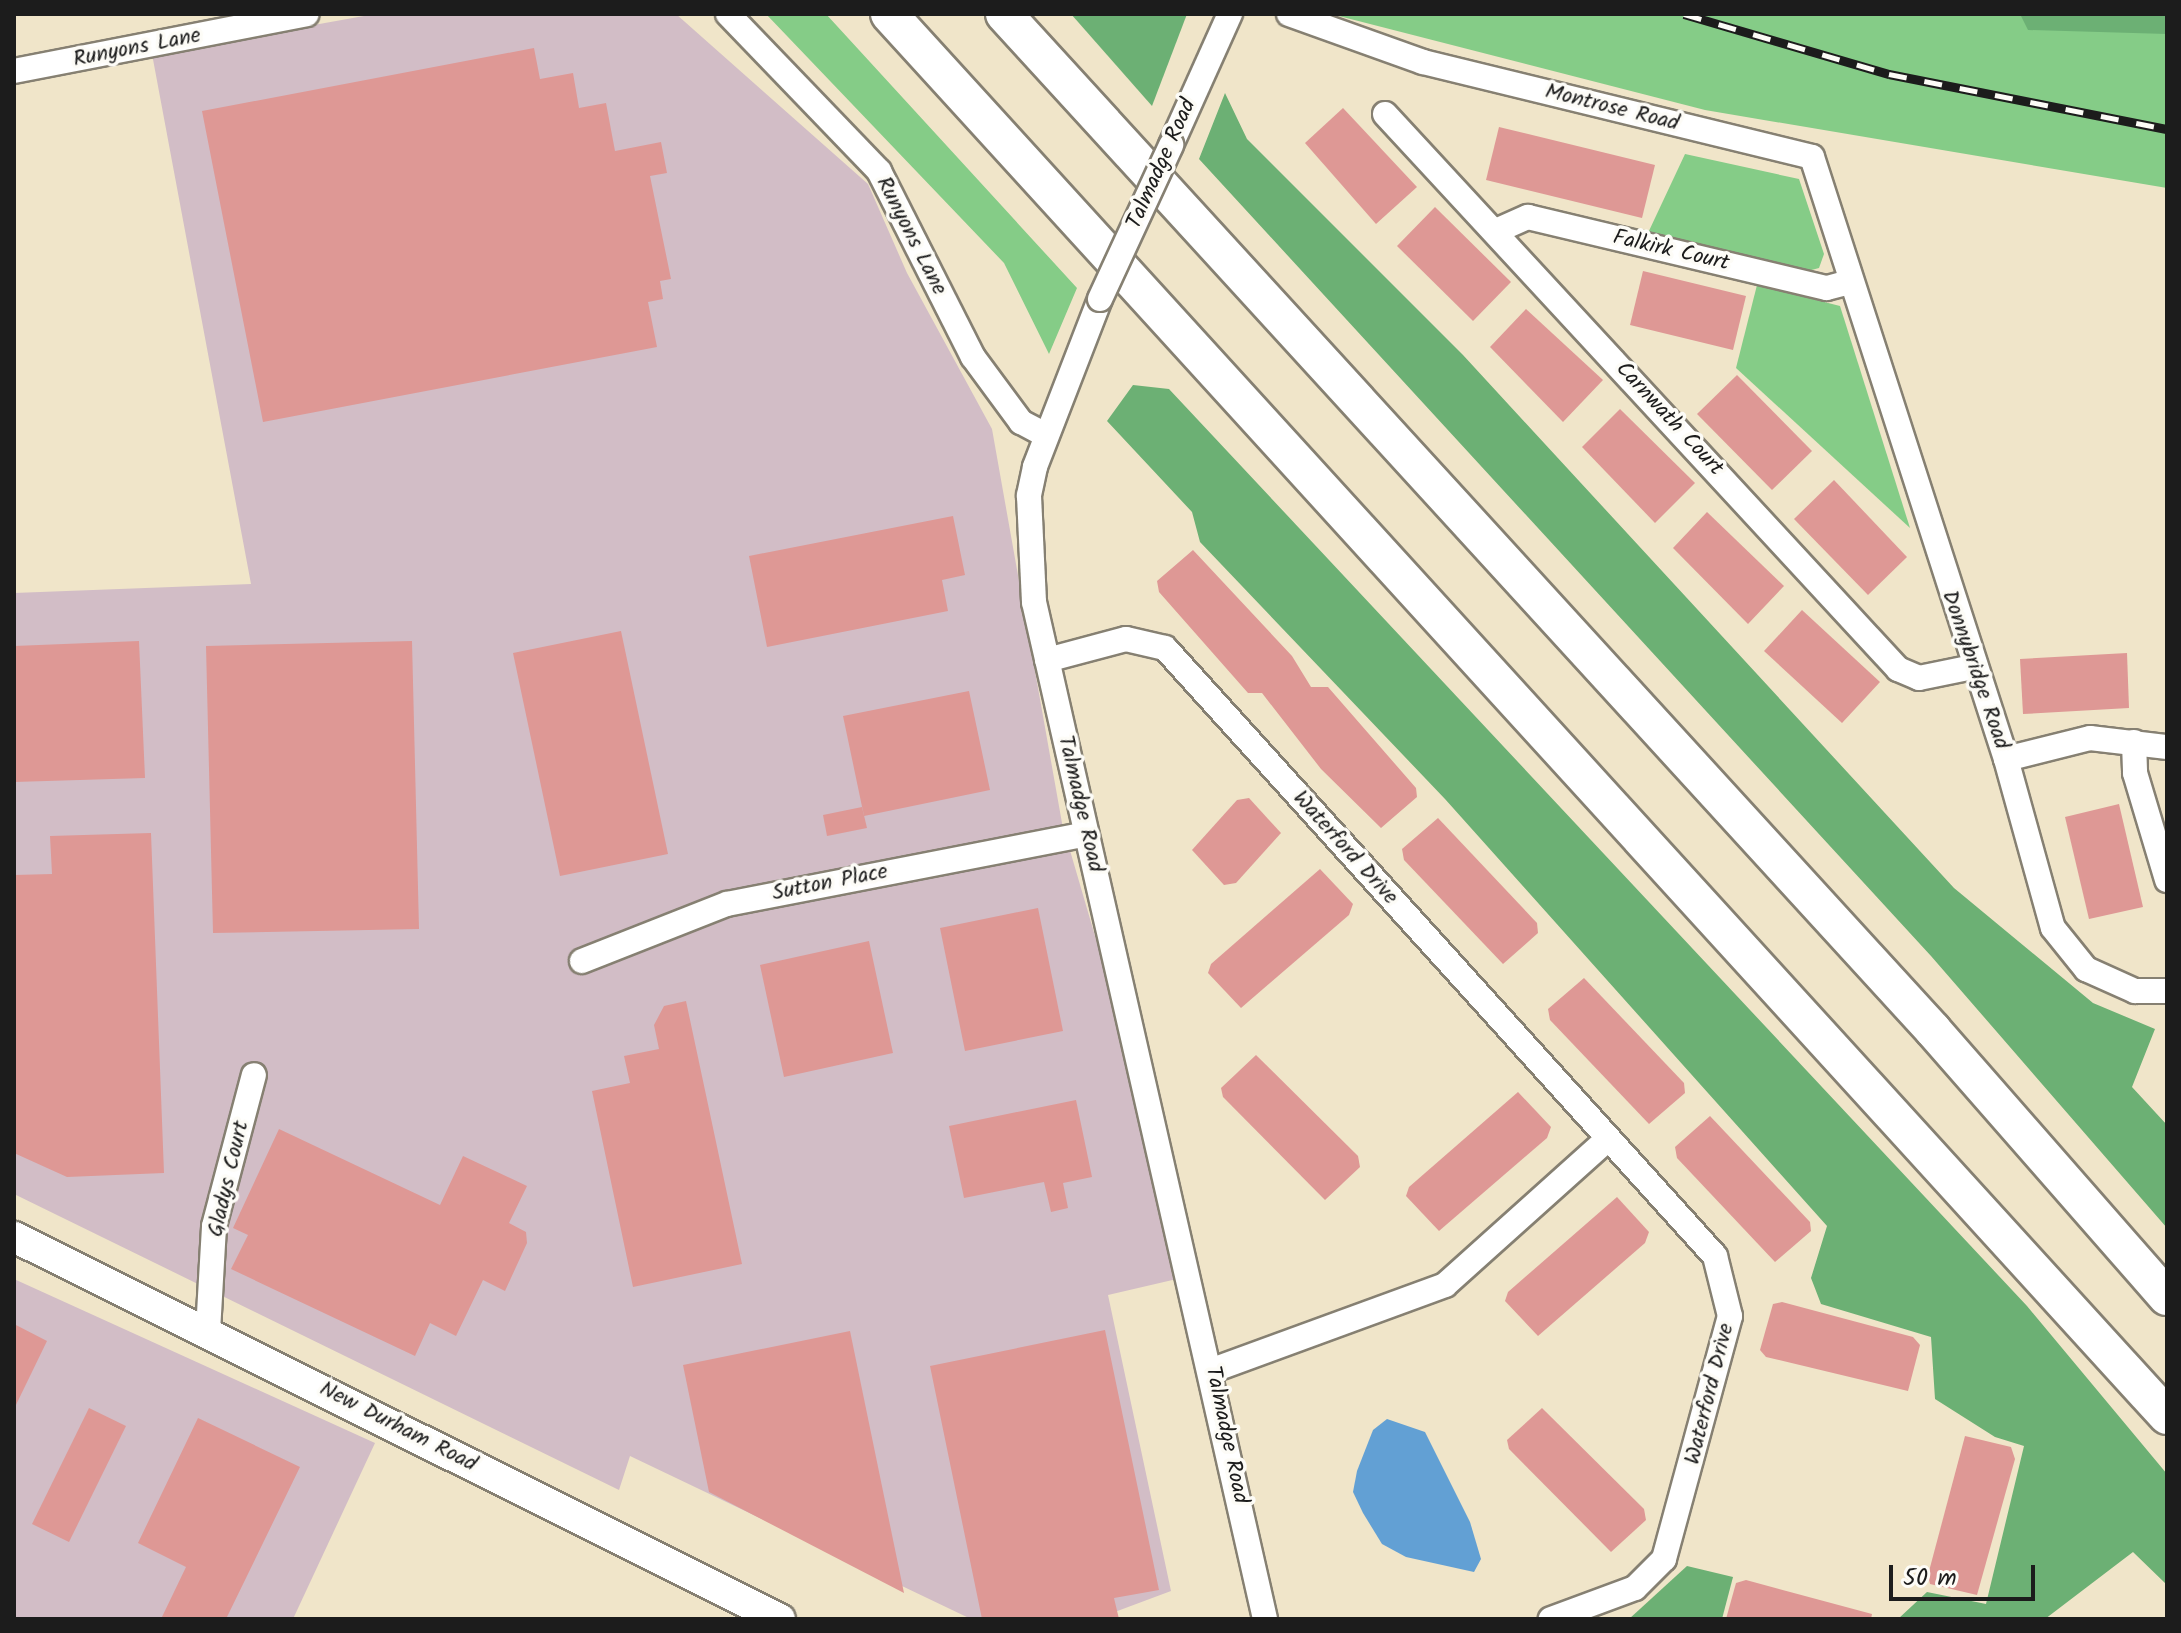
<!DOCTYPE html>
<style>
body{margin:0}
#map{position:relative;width:2181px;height:1633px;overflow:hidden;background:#f0e5c9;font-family:Kalam,sans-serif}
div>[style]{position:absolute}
.industrial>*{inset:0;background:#d2bdc6}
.green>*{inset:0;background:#85cc87}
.forest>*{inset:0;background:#6cb074}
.water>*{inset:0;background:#62a0d4}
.building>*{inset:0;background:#de9895}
.roads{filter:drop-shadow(2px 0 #868072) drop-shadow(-2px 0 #868072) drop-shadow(0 2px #868072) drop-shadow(0 -2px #868072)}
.minor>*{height:24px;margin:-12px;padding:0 12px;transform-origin:12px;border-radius:12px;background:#fff}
.major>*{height:30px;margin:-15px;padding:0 15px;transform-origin:15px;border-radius:15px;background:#fff}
.highway>*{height:36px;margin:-18px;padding:0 18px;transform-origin:18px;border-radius:18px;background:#fff}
.rail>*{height:9px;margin-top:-4.5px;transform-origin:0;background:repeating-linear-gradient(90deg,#fdfcf7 0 18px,#1c1c1c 0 36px);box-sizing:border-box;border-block:2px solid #1c1c1c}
.bridges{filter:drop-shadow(2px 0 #868072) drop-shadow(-2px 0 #868072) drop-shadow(0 2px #868072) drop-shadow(0 -2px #868072)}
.minor-bridge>*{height:24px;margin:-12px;padding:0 12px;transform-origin:12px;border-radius:12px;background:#fff}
span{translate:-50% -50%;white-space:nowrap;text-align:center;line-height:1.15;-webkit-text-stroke:7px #fdfcf7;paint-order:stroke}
.street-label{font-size:22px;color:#1c1c1c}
.frame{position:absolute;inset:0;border:16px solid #1c1c1c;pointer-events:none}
.scale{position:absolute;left:1889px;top:1565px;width:146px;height:36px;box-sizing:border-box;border:4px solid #1c1c1c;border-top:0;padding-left:10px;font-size:24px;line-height:28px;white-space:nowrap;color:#1c1c1c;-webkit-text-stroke:6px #fdfcf7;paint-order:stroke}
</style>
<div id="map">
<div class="industrial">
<i style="clip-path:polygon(375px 14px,676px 14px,868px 184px,907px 273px,992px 429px,1062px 823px,1194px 1275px,1108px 1295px,1171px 1591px,1096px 1619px,971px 1619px,630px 1456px,619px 1490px,14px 1194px,14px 593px,251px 584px,152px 54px)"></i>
<i style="clip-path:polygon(14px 1279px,375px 1443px,293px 1619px,14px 1619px)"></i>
</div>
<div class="green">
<i style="clip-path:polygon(766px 14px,826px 14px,1077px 288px,1049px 354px,1004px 263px)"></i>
<i style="clip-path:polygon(1331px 14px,2167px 14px,2167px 188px,1705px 110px)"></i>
<i style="clip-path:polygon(1685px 154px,1799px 179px,1824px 254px,1819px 268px,1804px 272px,1648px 233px)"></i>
<i style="clip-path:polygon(1757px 285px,1840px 306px,1910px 528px,1736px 368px)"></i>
</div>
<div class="forest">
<i style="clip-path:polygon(1071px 14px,1187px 14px,1152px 106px)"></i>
<i style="clip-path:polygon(2020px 14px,2167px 14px,2167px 34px,2028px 30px)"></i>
<i style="clip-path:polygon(1225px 93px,1247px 139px,1463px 355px,1954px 888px,2093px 1003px,2155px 1029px,2132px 1087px,2167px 1125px,2167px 1228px,1931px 956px,1199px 159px)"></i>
<i style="clip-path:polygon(1133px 385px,1169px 389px,2027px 1306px,2167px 1474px,2167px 1585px,2133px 1552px,2045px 1619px,1898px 1619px,1927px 1592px,1986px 1604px,2024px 1446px,1995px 1437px,1935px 1399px,1931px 1337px,1821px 1304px,1811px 1278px,1827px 1226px,1445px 799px,1200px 542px,1192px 512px,1107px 421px)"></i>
<i style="clip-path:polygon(1687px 1566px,1733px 1577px,1722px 1619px,1629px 1619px)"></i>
</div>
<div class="water">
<i style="clip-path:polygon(1387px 1419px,1425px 1432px,1470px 1522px,1481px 1559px,1474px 1572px,1406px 1557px,1382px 1544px,1363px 1513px,1353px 1492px,1357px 1471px,1373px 1430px)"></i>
</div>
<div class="building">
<i style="clip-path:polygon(534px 48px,540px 79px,573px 73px,579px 108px,606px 103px,615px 151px,661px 142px,667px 173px,650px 176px,671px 279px,660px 281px,663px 299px,648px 302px,657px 347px,263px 422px,202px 111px)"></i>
<i style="clip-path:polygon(1343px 108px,1417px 187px,1376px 224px,1305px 143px)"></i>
<i style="clip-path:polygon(1499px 127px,1655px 165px,1642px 218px,1486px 180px)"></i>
<i style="clip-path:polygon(1435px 207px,1511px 282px,1473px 321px,1397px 246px)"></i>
<i style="clip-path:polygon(1643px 271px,1746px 296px,1733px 350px,1630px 325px)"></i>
<i style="clip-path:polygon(1526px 309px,1603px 380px,1563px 422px,1490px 347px)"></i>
<i style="clip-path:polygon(1737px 375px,1812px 451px,1772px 490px,1697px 414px)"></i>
<i style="clip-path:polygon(1620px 409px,1695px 483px,1655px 523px,1582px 447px)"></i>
<i style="clip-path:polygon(1834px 480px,1907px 557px,1868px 595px,1794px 519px)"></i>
<i style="clip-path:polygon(1707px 512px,1784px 586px,1748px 624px,1673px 548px)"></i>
<i style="clip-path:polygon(953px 516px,965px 575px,942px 580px,948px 611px,767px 647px,749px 556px)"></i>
<i style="clip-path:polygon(1193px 550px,1292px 656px,1311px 687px,1328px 687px,1416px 788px,1417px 797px,1381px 828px,1321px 769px,1262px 693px,1248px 693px,1159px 592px,1157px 581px)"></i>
<i style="clip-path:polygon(1802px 610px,1880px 682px,1842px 723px,1764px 651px)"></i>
<i style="clip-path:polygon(621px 631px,668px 854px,560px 876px,513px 653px)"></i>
<i style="clip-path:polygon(139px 641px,145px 778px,14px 782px,14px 646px)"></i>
<i style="clip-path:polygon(412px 641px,419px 929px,213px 933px,206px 646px)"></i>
<i style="clip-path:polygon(2127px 653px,2129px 708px,2023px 714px,2020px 659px)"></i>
<i style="clip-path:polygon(969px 691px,990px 790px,864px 816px,843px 716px)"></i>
<i style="clip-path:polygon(1249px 798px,1281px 833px,1236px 883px,1224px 885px,1192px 850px,1237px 800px)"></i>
<i style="clip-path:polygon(2119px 804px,2143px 907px,2089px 919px,2065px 817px)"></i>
<i style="clip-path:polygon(862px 807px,867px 828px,827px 836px,823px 815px)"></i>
<i style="clip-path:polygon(1438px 818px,1537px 923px,1538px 933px,1503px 964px,1404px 860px,1402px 849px)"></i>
<i style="clip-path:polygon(151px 833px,164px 1173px,67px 1177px,14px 1153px,14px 875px,52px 874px,50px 836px)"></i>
<i style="clip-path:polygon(1320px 869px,1353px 904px,1349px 915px,1241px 1008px,1208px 973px,1211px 964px)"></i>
<i style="clip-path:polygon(1038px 908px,1063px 1031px,965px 1051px,940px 928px)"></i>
<i style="clip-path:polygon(869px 941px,893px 1053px,784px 1077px,760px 965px)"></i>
<i style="clip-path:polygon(1584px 978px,1684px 1083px,1685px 1093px,1649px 1124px,1550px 1020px,1548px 1009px)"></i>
<i style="clip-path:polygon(686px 1001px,742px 1264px,633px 1287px,592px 1091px,630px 1083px,624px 1056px,659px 1049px,654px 1025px,664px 1006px)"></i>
<i style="clip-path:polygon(1256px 1055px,1358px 1156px,1360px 1167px,1325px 1200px,1223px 1097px,1221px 1088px)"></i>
<i style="clip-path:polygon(1518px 1092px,1551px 1127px,1547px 1138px,1439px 1231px,1406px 1196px,1409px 1187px)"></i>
<i style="clip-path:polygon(1076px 1100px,1092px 1177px,1063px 1183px,1068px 1208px,1051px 1212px,1044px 1182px,964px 1198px,949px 1126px)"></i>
<i style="clip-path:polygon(1710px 1116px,1810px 1222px,1811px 1231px,1775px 1262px,1677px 1158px,1675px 1147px)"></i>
<i style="clip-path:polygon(279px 1129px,440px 1205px,463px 1156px,527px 1186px,509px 1223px,526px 1232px,527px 1243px,505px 1291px,483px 1280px,456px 1336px,430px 1323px,415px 1356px,231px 1269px,248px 1235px,233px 1228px)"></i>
<i style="clip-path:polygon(1617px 1197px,1649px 1232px,1645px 1243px,1538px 1336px,1505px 1301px,1508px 1292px)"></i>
<i style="clip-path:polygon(1782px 1302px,1913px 1337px,1920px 1345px,1908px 1391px,1766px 1357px,1760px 1350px,1773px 1304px)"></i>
<i style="clip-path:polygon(14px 1324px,47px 1341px,14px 1409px)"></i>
<i style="clip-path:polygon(1105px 1330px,1159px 1590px,1114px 1598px,1119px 1619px,982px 1619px,930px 1366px)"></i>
<i style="clip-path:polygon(850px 1331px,904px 1593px,709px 1492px,683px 1365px)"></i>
<i style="clip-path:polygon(89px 1408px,126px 1426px,69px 1542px,32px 1524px)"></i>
<i style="clip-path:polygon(1542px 1408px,1644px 1509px,1646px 1520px,1611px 1552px,1509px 1449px,1507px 1440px)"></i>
<i style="clip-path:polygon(198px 1418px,300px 1467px,226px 1619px,161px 1619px,186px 1567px,138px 1543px)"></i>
<i style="clip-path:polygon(1965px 1436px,2011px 1447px,2015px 1459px,1977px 1595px,1930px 1584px,1928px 1575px)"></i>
<i style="clip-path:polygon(1746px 1580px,1872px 1614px,1871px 1619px,1726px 1619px,1736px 1583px)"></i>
</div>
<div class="roads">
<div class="minor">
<i style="left:728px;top:14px;width:218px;rotate:46.1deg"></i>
<i style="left:879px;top:171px;width:208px;rotate:63.2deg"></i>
<i style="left:973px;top:357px;width:81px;rotate:53.6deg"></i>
<i style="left:1021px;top:422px;width:26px;rotate:28deg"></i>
<i style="left:1289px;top:14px;width:142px;rotate:19.7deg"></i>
<i style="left:1423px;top:62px;width:400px;rotate:13.7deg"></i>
<i style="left:1812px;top:157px;width:632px;rotate:72.14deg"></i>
<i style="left:2006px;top:759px;width:175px;rotate:74.5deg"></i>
<i style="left:2053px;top:928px;width:53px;rotate:51.2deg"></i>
<i style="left:2086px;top:969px;width:54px;rotate:24.2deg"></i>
<i style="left:2135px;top:991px;width:32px"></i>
<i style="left:14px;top:71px;width:298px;rotate:-11deg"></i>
<i style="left:1385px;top:114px;width:756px;rotate:47.25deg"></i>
<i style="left:1898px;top:669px;width:23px;rotate:23deg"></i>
<i style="left:1919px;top:678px;width:55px;rotate:-11.5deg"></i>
<i style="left:1171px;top:145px;width:144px;rotate:-65.8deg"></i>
<i style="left:1496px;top:231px;width:35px;rotate:-24deg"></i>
<i style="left:1528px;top:217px;width:307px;rotate:13.4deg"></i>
<i style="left:1827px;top:288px;width:23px;rotate:-15deg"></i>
<i style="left:1100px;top:299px;width:180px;rotate:111.2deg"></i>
<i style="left:1035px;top:467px;width:30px;rotate:102deg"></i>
<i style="left:1029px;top:496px;width:106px;rotate:87.3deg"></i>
<i style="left:1034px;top:602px;width:1043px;rotate:77.2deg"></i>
<i style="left:1047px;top:660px;width:82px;rotate:-14.9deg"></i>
<i style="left:1126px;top:639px;width:40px;rotate:13deg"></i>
<i style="left:1165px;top:648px;width:820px;rotate:47.87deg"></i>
<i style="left:1715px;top:1256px;width:62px;rotate:76deg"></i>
<i style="left:1730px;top:1316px;width:252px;rotate:105.2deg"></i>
<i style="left:1664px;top:1559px;width:41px;rotate:135deg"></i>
<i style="left:1635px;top:1588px;width:90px;rotate:159.7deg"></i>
<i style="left:2134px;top:742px;width:31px;rotate:88deg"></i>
<i style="left:2135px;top:773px;width:112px;rotate:73.3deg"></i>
<i style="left:2006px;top:759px;width:87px;rotate:-14deg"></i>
<i style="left:2090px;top:738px;width:78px;rotate:6.7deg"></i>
<i style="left:582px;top:961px;width:156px;rotate:-21.5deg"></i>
<i style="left:727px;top:904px;width:366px;rotate:-11deg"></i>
<i style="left:208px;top:1331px;width:105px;rotate:-86.7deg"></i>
<i style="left:214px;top:1226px;width:156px;rotate:-75.2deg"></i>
<i style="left:1213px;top:1370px;width:247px;rotate:-20.1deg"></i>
<i style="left:1445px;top:1285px;width:219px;rotate:-41.9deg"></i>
</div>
<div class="major">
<i style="left:14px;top:1237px;width:856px;rotate:26.51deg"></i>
</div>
<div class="highway">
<i style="left:889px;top:14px;width:1897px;rotate:47.65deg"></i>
<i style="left:1004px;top:14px;width:1377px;rotate:47.56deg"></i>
<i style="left:1933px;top:1030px;width:355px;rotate:48.8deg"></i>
</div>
</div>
<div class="rail">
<i style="left:1684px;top:14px;width:214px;rotate:16.3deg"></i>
<i style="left:1889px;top:74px;width:283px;rotate:11.2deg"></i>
</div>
<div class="bridges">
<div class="minor-bridge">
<i style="left:1100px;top:299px;width:170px;rotate:-65.2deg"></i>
</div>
</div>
<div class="street-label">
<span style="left:137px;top:48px;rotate:-11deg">Runyons Lane</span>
<span style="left:1612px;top:108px;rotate:14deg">Montrose Road</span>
<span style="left:1162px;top:164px;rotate:-66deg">Talmadge Road</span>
<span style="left:911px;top:236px;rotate:63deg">Runyons Lane</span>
<span style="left:1671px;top:251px;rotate:13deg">Falkirk Court</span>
<span style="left:1669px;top:419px;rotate:47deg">Carnwath Court</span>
<span style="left:1975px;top:670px;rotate:71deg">Donnybridge Road</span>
<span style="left:1080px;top:804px;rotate:77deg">Talmadge Road</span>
<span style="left:1345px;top:848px;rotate:48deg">Waterford Drive</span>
<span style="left:830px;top:883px;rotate:-11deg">Sutton Place</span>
<span style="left:229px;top:1179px;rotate:-77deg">Gladys Court</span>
<span style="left:1710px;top:1394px;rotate:-76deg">Waterford Drive</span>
<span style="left:398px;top:1427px;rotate:27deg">New Durham Road</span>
<span style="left:1226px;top:1435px;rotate:78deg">Talmadge Road</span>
</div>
<div class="frame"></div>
<div class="scale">50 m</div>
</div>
